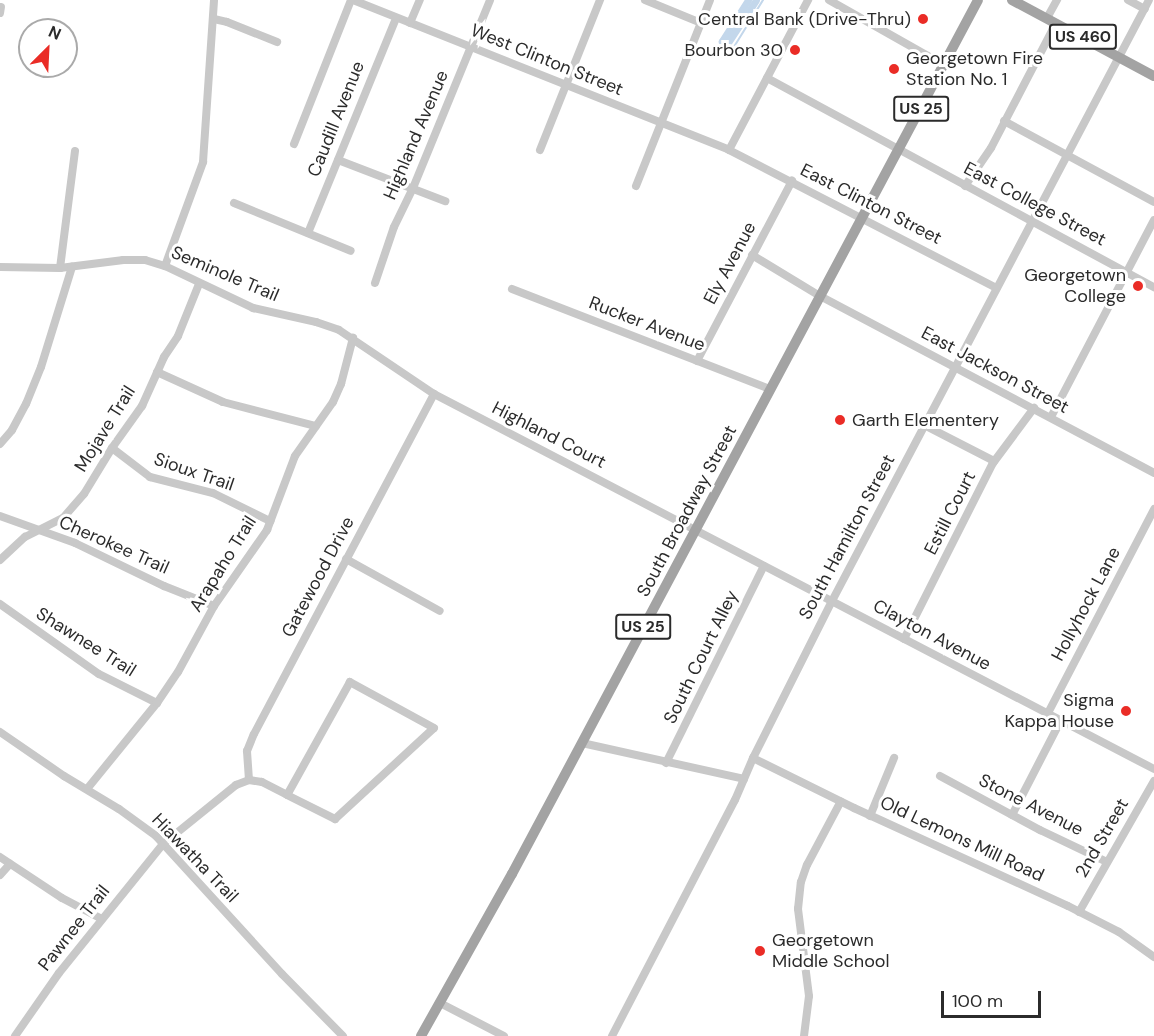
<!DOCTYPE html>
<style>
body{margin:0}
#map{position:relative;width:1154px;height:1036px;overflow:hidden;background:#fff;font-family:"DM Sans",sans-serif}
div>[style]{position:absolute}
.stream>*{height:2px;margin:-1px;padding:0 1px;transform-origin:1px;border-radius:1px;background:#c3d7eb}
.canal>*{height:7px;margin:-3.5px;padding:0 3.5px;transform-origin:3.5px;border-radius:3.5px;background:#c3d7eb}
.minor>*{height:8px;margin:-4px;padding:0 4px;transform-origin:4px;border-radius:4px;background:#c8c8c8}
.major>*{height:10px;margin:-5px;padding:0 5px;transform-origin:5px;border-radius:5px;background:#a3a3a3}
.dots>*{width:16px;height:16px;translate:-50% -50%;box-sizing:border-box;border:3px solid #fff;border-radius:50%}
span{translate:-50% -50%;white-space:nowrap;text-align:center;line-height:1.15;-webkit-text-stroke:6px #fff;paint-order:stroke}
.shield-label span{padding:2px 4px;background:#fff;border:2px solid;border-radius:4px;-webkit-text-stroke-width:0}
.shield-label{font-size:16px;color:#2b2b2b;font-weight:700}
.poi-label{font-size:18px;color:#2b2b2b}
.right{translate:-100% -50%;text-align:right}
.left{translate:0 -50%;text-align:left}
.street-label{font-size:18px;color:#2b2b2b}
.north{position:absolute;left:18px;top:18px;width:60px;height:60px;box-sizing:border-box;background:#fff;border:2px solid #aaa;border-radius:50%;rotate:24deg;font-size:16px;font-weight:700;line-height:24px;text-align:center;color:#2b2b2b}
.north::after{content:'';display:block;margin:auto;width:21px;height:27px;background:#ea2c26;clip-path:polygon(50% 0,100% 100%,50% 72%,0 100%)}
.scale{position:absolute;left:941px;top:991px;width:100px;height:27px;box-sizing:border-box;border:3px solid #2b2b2b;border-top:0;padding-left:8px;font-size:18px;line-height:21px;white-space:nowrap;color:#2b2b2b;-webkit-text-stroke:4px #fff;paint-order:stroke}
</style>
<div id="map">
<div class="stream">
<i style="left:725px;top:52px;width:7px;rotate:-16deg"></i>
<i style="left:732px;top:50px;width:59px;rotate:-58.2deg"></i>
</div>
<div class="canal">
<i style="left:748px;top:0;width:49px;rotate:122.4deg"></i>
<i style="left:722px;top:41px;width:7px;rotate:63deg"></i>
<i style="left:725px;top:47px;width:56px;rotate:-56.6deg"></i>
</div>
<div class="minor">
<i style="left:353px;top:0;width:405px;rotate:21.7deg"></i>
<i style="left:729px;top:150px;width:301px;rotate:27.3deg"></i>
<i style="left:645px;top:0;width:61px;rotate:22.3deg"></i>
<i style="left:829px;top:0;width:132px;rotate:29.5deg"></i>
<i style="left:1128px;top:0;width:19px;rotate:28deg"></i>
<i style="left:0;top:13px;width:6px;rotate:-81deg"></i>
<i style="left:1047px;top:18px;width:21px;rotate:-61deg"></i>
<i style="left:214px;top:19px;width:13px;rotate:13deg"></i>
<i style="left:227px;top:22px;width:54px;rotate:21.8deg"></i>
<i style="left:410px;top:23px;width:25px;rotate:-67deg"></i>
<i style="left:767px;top:78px;width:440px;rotate:28.4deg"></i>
<i style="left:1004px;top:121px;width:170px;rotate:28.4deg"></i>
<i style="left:294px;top:144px;width:155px;rotate:-68.4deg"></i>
<i style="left:540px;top:150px;width:162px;rotate:-68.2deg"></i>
<i style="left:729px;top:150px;width:170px;rotate:-62.2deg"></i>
<i style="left:338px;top:160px;width:115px;rotate:21deg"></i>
<i style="left:636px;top:186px;width:200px;rotate:-68.3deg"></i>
<i style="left:965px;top:186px;width:46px;rotate:-55.6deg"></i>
<i style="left:991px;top:148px;width:141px;rotate:-62.5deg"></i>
<i style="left:234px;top:203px;width:126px;rotate:22.3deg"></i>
<i style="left:308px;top:233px;width:232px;rotate:-67.7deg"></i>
<i style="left:752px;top:255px;width:79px;rotate:31.1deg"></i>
<i style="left:820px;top:296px;width:378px;rotate:27.9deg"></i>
<i style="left:165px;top:266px;width:111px;rotate:-69.9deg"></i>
<i style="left:203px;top:162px;width:162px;rotate:-86.1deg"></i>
<i style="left:0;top:267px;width:60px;rotate:1deg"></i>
<i style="left:60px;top:268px;width:64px;rotate:-7.2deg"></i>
<i style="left:123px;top:260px;width:22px"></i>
<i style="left:145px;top:260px;width:21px;rotate:17deg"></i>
<i style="left:165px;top:266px;width:98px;rotate:25.5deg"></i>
<i style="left:253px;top:308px;width:65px;rotate:12.5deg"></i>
<i style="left:316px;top:322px;width:24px;rotate:19deg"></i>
<i style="left:339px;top:330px;width:115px;rotate:34deg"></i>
<i style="left:434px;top:394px;width:812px;rotate:27.51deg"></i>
<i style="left:60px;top:268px;width:118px;rotate:-82.7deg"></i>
<i style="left:375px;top:283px;width:59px;rotate:-71.3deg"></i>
<i style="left:394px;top:227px;width:43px;rotate:-64deg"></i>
<i style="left:413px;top:188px;width:203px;rotate:-67.7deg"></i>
<i style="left:512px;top:289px;width:277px;rotate:21.2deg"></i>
<i style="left:697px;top:361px;width:204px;rotate:-62.2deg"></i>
<i style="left:157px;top:372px;width:72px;rotate:24.4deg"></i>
<i style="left:223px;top:402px;width:96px;rotate:14.5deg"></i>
<i style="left:1051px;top:417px;width:222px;rotate:-62.4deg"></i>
<i style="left:924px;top:425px;width:79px;rotate:27.2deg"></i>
<i style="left:0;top:444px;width:18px;rotate:-49deg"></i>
<i style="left:12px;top:430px;width:30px;rotate:-62deg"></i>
<i style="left:26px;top:404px;width:40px;rotate:-68deg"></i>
<i style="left:41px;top:367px;width:105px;rotate:-72.8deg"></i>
<i style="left:112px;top:448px;width:48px;rotate:37.3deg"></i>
<i style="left:150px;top:477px;width:65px;rotate:14.3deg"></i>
<i style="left:213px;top:493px;width:64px;rotate:26.2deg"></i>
<i style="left:0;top:516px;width:80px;rotate:19.8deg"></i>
<i style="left:75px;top:543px;width:99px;rotate:25.8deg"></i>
<i style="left:164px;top:586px;width:54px;rotate:21.8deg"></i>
<i style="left:346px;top:559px;width:107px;rotate:29deg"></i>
<i style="left:0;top:560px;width:34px;rotate:-43deg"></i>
<i style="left:25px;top:537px;width:42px;rotate:-26.6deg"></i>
<i style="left:63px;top:518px;width:32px;rotate:-49deg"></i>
<i style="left:84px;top:494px;width:54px;rotate:-58.7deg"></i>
<i style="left:112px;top:448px;width:52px;rotate:-54.5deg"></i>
<i style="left:142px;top:406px;width:54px;rotate:-65.8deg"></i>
<i style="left:164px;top:357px;width:25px;rotate:-56deg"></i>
<i style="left:178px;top:336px;width:56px;rotate:-68deg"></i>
<i style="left:0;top:604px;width:121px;rotate:35.3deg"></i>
<i style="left:99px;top:674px;width:65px;rotate:26.6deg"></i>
<i style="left:904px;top:639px;width:197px;rotate:-63.2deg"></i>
<i style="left:993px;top:463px;width:69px;rotate:-53.3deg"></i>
<i style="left:1048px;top:713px;width:230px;rotate:-62.5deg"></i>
<i style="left:0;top:732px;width:78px;rotate:34.5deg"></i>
<i style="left:64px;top:776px;width:64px;rotate:31deg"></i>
<i style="left:119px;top:809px;width:46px;rotate:36.1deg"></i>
<i style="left:156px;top:836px;width:187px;rotate:47.6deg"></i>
<i style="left:282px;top:974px;width:87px;rotate:45.5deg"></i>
<i style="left:582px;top:743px;width:166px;rotate:12.5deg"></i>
<i style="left:753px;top:758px;width:113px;rotate:26.3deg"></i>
<i style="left:854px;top:808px;width:235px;rotate:24.6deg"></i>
<i style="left:1068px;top:906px;width:57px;rotate:27deg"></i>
<i style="left:1119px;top:932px;width:43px;rotate:35.5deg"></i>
<i style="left:666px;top:763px;width:220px;rotate:-63.6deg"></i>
<i style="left:940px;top:776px;width:114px;rotate:28.4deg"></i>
<i style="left:1040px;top:830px;width:74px;rotate:25.5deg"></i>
<i style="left:249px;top:780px;width:29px;rotate:-94deg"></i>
<i style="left:247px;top:751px;width:18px;rotate:-68deg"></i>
<i style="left:254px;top:734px;width:385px;rotate:-62.1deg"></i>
<i style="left:87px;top:789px;width:111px;rotate:-50.9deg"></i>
<i style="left:157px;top:703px;width:37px;rotate:-56deg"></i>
<i style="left:178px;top:672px;width:75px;rotate:-61.4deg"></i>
<i style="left:214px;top:606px;width:93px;rotate:-55.1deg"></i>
<i style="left:267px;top:530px;width:79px;rotate:-69.3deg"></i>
<i style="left:295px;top:456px;width:66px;rotate:-54.9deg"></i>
<i style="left:333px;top:402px;width:20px;rotate:-66deg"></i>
<i style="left:341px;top:384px;width:48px;rotate:-75.4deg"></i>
<i style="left:1012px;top:815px;width:107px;rotate:-62.7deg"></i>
<i style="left:870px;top:816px;width:63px;rotate:-67.5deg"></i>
<i style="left:0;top:857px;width:74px;rotate:33.5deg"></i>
<i style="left:62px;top:898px;width:45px;rotate:27.7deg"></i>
<i style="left:0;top:875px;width:15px;rotate:-48deg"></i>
<i style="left:1079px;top:912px;width:151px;rotate:-60.2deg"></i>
<i style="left:440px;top:1003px;width:72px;rotate:27.3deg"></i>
<i style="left:15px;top:1036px;width:77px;rotate:-55.1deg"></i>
<i style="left:59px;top:973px;width:166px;rotate:-51.1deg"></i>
<i style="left:163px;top:844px;width:94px;rotate:-38.9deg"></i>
<i style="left:236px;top:785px;width:14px;rotate:-21deg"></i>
<i style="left:249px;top:780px;width:13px;rotate:9deg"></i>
<i style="left:262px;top:782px;width:28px;rotate:27deg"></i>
<i style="left:287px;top:795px;width:54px;rotate:26.6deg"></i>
<i style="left:335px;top:819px;width:134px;rotate:-42.6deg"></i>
<i style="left:434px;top:728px;width:96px;rotate:-151.3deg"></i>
<i style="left:350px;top:682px;width:129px;rotate:119.1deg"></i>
<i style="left:612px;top:1036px;width:266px;rotate:-62.5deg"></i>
<i style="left:735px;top:800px;width:46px;rotate:-66.8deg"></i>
<i style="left:753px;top:758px;width:176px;rotate:-63.3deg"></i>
<i style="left:832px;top:601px;width:679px;rotate:-62.19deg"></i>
<i style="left:804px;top:1036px;width:40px;rotate:-82.9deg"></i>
<i style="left:809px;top:996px;width:88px;rotate:-97.2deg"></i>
<i style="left:798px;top:909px;width:27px;rotate:-84deg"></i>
<i style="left:801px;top:882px;width:18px;rotate:-71deg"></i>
<i style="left:807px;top:865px;width:72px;rotate:-62deg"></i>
</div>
<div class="major">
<i style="left:1012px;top:0;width:161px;rotate:28.2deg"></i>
<i style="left:421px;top:1036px;width:186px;rotate:-60.7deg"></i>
<i style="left:512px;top:874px;width:990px;rotate:-61.93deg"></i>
</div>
<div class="dots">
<i style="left:923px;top:19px;background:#ea2c26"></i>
<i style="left:795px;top:50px;background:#ea2c26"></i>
<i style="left:894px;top:69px;background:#ea2c26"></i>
<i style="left:1138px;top:286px;background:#ea2c26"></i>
<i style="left:840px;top:420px;background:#ea2c26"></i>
<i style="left:1126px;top:711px;background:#ea2c26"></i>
<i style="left:760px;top:951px;background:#ea2c26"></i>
</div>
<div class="shield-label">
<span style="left:1083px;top:37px">US 460</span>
<span style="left:921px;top:109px">US 25</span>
<span style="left:643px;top:627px">US 25</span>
</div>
<div class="poi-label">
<span class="right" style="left:911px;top:19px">Central Bank (Drive-Thru)</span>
<span class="right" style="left:783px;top:50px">Bourbon 30</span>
<span class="left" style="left:906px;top:69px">Georgetown Fire<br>Station No. 1</span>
<span class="right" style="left:1126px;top:286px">Georgetown<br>College</span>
<span class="left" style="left:852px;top:420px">Garth Elementery</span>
<span class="right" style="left:1114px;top:711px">Sigma<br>Kappa House</span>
<span class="left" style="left:772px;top:951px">Georgetown<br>Middle School</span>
</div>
<div class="street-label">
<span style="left:547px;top:60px;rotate:22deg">West Clinton Street</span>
<span style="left:336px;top:119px;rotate:-68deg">Caudill Avenue</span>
<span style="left:416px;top:135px;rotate:-67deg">Highland Avenue</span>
<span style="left:871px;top:204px;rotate:27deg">East Clinton Street</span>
<span style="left:1035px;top:204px;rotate:28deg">East College Street</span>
<span style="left:730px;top:263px;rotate:-62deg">Ely Avenue</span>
<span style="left:225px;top:274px;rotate:23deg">Seminole Trail</span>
<span style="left:647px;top:324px;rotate:21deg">Rucker Avenue</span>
<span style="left:995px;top:370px;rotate:28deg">East Jackson Street</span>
<span style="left:105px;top:429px;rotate:-58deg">Mojave Trail</span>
<span style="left:549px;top:435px;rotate:27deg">Highland Court</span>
<span style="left:194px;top:472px;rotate:19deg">Sioux Trail</span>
<span style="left:687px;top:511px;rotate:-62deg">South Broadway Street</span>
<span style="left:950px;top:513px;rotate:-63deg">Estill Court</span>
<span style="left:847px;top:537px;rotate:-62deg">South Hamilton Street</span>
<span style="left:114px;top:545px;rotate:24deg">Cherokee Trail</span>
<span style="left:223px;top:564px;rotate:-58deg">Arapaho Trail</span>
<span style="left:318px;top:577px;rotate:-62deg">Gatewood Drive</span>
<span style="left:1086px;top:604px;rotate:-62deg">Hollyhock Lane</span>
<span style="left:932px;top:635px;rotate:28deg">Clayton Avenue</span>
<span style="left:86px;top:642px;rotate:32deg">Shawnee Trail</span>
<span style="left:701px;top:657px;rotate:-64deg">South Court Alley</span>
<span style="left:1031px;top:805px;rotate:27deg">Stone Avenue</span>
<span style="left:1102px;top:838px;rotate:-60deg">2nd Street</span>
<span style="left:962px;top:839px;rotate:25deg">Old Lemons Mill Road</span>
<span style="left:195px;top:858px;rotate:46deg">Hiawatha Trail</span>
<span style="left:74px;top:928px;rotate:-52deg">Pawnee Trail</span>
</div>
<div class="north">N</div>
<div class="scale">100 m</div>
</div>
